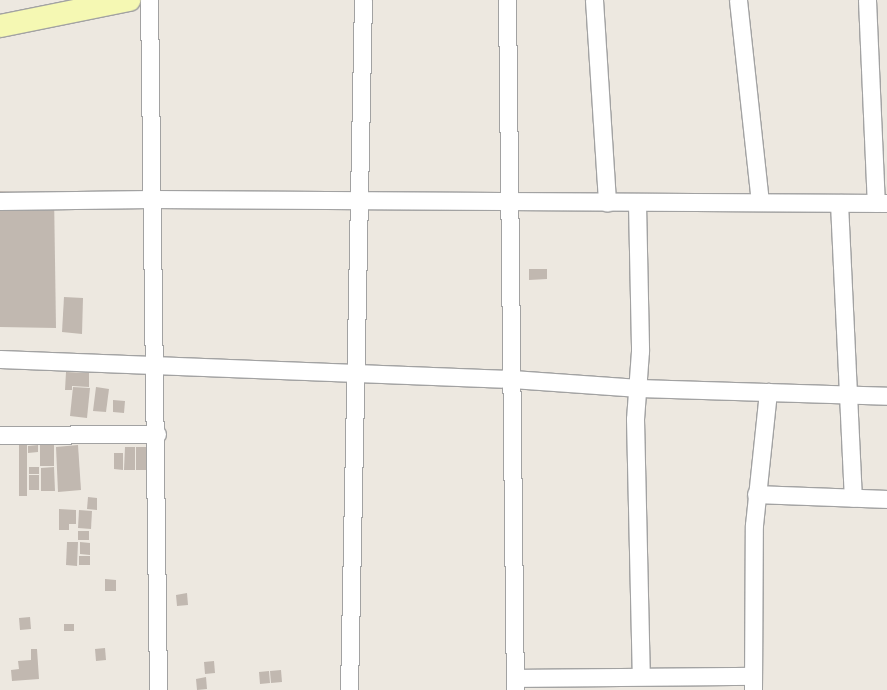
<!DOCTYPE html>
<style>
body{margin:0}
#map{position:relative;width:887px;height:690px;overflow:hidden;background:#ede8e0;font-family:Mulish,sans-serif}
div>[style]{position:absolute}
.building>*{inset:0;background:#c1b8b0}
.roads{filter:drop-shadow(1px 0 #a2a2a2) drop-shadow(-1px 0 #a2a2a2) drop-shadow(0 1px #a2a2a2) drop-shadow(0 -1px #a2a2a2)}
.street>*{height:17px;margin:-8.5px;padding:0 8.5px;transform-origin:8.5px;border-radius:8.5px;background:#fff}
.secondary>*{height:22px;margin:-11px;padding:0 11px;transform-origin:11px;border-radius:11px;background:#f5f8b3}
span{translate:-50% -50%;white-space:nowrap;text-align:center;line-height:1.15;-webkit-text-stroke:3px #fff;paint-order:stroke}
</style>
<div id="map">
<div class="building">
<i style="clip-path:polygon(0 191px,54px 193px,56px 328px,0 327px)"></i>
<i style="clip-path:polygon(529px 269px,547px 269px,547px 279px,529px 280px)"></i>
<i style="clip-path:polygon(64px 297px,83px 298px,82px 334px,62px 332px)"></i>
<i style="clip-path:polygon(66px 372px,89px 373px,89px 387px,72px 386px,72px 390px,65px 390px)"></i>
<i style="clip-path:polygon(73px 387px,90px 388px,87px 418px,70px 416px)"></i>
<i style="clip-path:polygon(96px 387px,109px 389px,106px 412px,93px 411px)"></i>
<i style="clip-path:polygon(113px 400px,125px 401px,124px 413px,113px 412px)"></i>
<i style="clip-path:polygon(40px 443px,54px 443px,54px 466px,40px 466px)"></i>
<i style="clip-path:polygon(19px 445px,27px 445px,27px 496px,19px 496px)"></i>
<i style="clip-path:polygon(38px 445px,38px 452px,28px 453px,28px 446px)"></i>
<i style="clip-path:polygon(78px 445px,81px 490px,58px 492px,56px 447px)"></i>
<i style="clip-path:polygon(125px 447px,135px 447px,135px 470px,124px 470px)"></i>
<i style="clip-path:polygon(136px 447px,146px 447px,146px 470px,136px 470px)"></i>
<i style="clip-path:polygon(114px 453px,123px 453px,123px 470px,114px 469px)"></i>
<i style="clip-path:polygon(29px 467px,39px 467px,39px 474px,29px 474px)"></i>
<i style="clip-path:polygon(54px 467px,55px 491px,41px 491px,41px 468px)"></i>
<i style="clip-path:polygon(29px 475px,39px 475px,39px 490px,29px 490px)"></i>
<i style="clip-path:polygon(88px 497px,97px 498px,97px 510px,87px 509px)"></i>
<i style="clip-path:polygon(59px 509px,76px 510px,76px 524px,69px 524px,69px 530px,59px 530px)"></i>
<i style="clip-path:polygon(79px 510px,92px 511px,91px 529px,78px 528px)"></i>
<i style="clip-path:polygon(78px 531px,89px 531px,89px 540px,78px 540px)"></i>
<i style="clip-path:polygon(67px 542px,78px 542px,77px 566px,66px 565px)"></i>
<i style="clip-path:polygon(80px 542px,90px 543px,90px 555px,80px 554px)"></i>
<i style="clip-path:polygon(79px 556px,90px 556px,90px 565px,79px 565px)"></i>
<i style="clip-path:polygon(105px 579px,116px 580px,116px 591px,105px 591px)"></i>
<i style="clip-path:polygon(187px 593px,188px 605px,177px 606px,176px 595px)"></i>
<i style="clip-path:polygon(30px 617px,31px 629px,20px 630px,19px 618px)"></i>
<i style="clip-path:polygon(64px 624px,74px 624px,74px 631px,64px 631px)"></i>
<i style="clip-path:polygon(105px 648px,106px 660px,96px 661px,95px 649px)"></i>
<i style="clip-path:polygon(31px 649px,37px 649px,39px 679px,12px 681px,11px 670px,19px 669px,18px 661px,31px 660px)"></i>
<i style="clip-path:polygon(214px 661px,215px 673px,205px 674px,204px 662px)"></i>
<i style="clip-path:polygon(281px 670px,282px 682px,271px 683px,270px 671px)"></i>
<i style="clip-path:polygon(269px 671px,270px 683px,260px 684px,259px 672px)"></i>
<i style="clip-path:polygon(206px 677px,207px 689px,197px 690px,196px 679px)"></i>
</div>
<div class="roads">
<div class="street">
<i style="left:149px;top:0;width:690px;rotate:89.25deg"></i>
<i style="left:507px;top:0;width:690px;rotate:89.34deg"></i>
<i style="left:594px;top:0;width:203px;rotate:86.3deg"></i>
<i style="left:738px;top:0;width:203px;rotate:83.8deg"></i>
<i style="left:867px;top:0;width:203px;rotate:87.5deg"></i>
<i style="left:0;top:201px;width:151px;rotate:-0.8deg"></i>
<i style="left:151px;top:199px;width:736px;rotate:0.31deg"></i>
<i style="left:637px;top:203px;width:148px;rotate:88.8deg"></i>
<i style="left:640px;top:351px;width:68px;rotate:94.2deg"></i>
<i style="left:635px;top:419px;width:257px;rotate:88.7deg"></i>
<i style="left:839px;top:203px;width:295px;rotate:87.3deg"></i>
<i style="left:0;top:359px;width:512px;rotate:2.24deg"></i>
<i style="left:512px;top:379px;width:127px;rotate:4.1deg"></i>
<i style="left:639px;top:388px;width:248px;rotate:1.8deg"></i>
<i style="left:0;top:435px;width:157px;rotate:-0.4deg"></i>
<i style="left:756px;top:494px;width:131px;rotate:2.2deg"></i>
<i style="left:516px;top:678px;width:237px;rotate:-0.5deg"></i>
<i style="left:349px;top:690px;width:690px;rotate:-88.84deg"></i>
<i style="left:753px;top:690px;width:165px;rotate:-89.7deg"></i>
<i style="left:754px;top:525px;width:134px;rotate:-84deg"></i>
</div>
<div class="secondary">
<i style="left:0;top:26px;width:132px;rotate:-11.4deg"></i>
</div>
</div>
</div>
